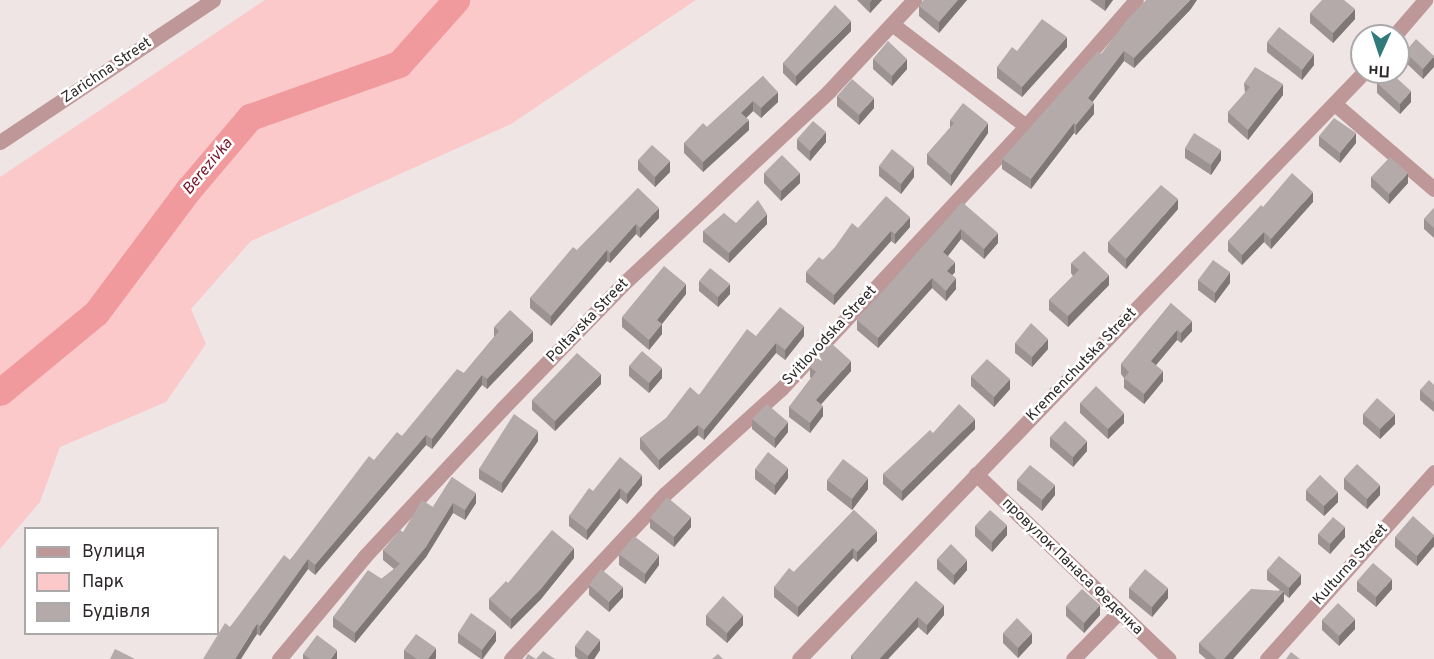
<!DOCTYPE html>
<meta charset="utf-8">
<style>
body{margin:0}
#map{position:relative;width:1434px;height:659px;overflow:hidden;background:#f0e5e5;font-family:Overpass,sans-serif}
div>[style]{position:absolute}
.green>*{inset:0;background:#fcc9ca}
.river>*{height:27px;margin:-13.5px;padding:0 13.5px;transform-origin:13.5px;border-radius:13.5px;background:#f19a9e}
.minor>*{height:15px;margin:-7.5px;padding:0 7.5px;transform-origin:7.5px;border-radius:7.5px;background:#be9798}
.tertiary>*{height:15px;margin:-7.5px;padding:0 7.5px;transform-origin:7.5px;border-radius:7.5px;background:#be9798}
.wall>*{inset:0;background:#9c9292}
.shaded-wall>*{inset:0;background:#7f7777}
.building>*{inset:0;background:#b5aaaa}
span{translate:-50% -50%;white-space:nowrap;text-align:center;line-height:1.15;-webkit-text-stroke:5px #fff;paint-order:stroke}
.street-label{font-size:15px;color:#2e2929}
.water-label{font-size:16px;color:#7b1529;font-style:italic}
.legend{position:absolute;left:24px;top:527px;width:195px;height:108px;box-sizing:border-box;background:#fff;border:2px solid #aba9a9;margin:0;padding:8px 10px;list-style:none;font-size:18px;color:#2e2929}
.legend li{display:flex;align-items:center;gap:12px;height:30px}
.legend b{width:30px;border:2px solid #aba9a9}
.north{position:absolute;left:1350px;top:24px;width:60px;height:60px;box-sizing:border-box;background:#fff;border:2px solid #aba9a9;border-radius:50%;rotate:183deg;font-size:16px;font-weight:700;line-height:24px;text-align:center;color:#2e2929}
.north::after{content:'';display:block;margin:auto;width:21px;height:27px;background:#317a7b;clip-path:polygon(50% 0,100% 100%,50% 72%,0 100%)}
</style>
<div id="map">
<div class="green">
<i style="clip-path:polygon(265px 0,696px 0,511px 124px,251px 241px,191px 309px,206px 344px,166px 402px,60px 447px,40px 502px,0 549px,0 177px)"></i>
</div>
<div class="river">
<i style="left:0;top:392px;width:124px;rotate:-39.5deg"></i>
<i style="left:96px;top:313px;width:154px;rotate:-53.2deg"></i>
<i style="left:188px;top:190px;width:96px;rotate:-49.7deg"></i>
<i style="left:250px;top:117px;width:158px;rotate:-19.6deg"></i>
<i style="left:399px;top:64px;width:86px;rotate:-48.3deg"></i>
</div>
<div class="minor">
<i style="left:892px;top:24px;width:168px;rotate:37.3deg"></i>
<i style="left:1394px;top:36px;width:48px;rotate:-49.3deg"></i>
<i style="left:1336px;top:105px;width:129px;rotate:40.6deg"></i>
<i style="left:976px;top:474px;width:267px;rotate:43.8deg"></i>
<i style="left:279px;top:659px;width:134px;rotate:-50.1deg"></i>
<i style="left:365px;top:556px;width:201px;rotate:-47deg"></i>
<i style="left:502px;top:409px;width:173px;rotate:-45.9deg"></i>
<i style="left:622px;top:285px;width:284px;rotate:-43.1deg"></i>
<i style="left:829px;top:91px;width:125px;rotate:-47deg"></i>
<i style="left:511px;top:659px;width:226px;rotate:-47deg"></i>
<i style="left:665px;top:494px;width:156px;rotate:-42.2deg"></i>
<i style="left:781px;top:389px;width:359px;rotate:-47deg"></i>
<i style="left:1026px;top:126px;width:167px;rotate:-48.9deg"></i>
<i style="left:799px;top:659px;width:815px;rotate:-46.09deg"></i>
<i style="left:1073px;top:659px;width:66px;rotate:-45.6deg"></i>
</div>
<div class="tertiary">
<i style="left:0;top:142px;width:256px;rotate:-33.7deg"></i>
<i style="left:1267px;top:659px;width:251px;rotate:-48.2deg"></i>
</div>
<div class="wall">
<i style="clip-path:polygon(857px 0,882px 0,870px 13px)"></i>
<i style="clip-path:polygon(924px 0,967px 0,939px 33px,919px 16px,919px 6px)"></i>
<i style="clip-path:polygon(1090px 0,1113px 0,1105px 11px)"></i>
<i style="clip-path:polygon(1191px 9px,1134px 68px,1124px 61px,1092px 102px,1094px 114px,1076px 135px,1074px 133px,1031px 189px,1002px 169px,1002px 159px,1101px 54px)"></i>
<i style="clip-path:polygon(1310px 13px,1355px 19px,1333px 43px,1310px 23px)"></i>
<i style="clip-path:polygon(851px 31px,796px 86px,783px 73px,783px 63px)"></i>
<i style="clip-path:polygon(1267px 42px,1314px 65px,1302px 80px,1267px 52px)"></i>
<i style="clip-path:polygon(1067px 47px,1022px 97px,997px 78px,997px 67px,1017px 51px)"></i>
<i style="clip-path:polygon(1405px 52px,1434px 56px,1423px 79px,1405px 62px)"></i>
<i style="clip-path:polygon(873px 59px,907px 69px,892px 86px,873px 69px)"></i>
<i style="clip-path:polygon(763px 76px,778px 102px,761px 118px,753px 111px,746px 118px,749px 130px,703px 172px,684px 153px,684px 143px,707px 127px)"></i>
<i style="clip-path:polygon(1244px 83px,1283px 95px,1248px 140px,1228px 122px,1228px 112px,1245px 93px)"></i>
<i style="clip-path:polygon(1377px 83px,1411px 102px,1400px 114px,1377px 93px)"></i>
<i style="clip-path:polygon(837px 96px,874px 108px,859px 125px,837px 106px)"></i>
<i style="clip-path:polygon(950px 120px,988px 133px,951px 186px,927px 164px,927px 154px,950px 128px)"></i>
<i style="clip-path:polygon(1319px 136px,1356px 143px,1340px 163px,1319px 146px)"></i>
<i style="clip-path:polygon(797px 139px,826px 142px,810px 161px,797px 149px)"></i>
<i style="clip-path:polygon(1185px 148px,1221px 160px,1211px 175px,1185px 158px)"></i>
<i style="clip-path:polygon(638px 160px,670px 172px,655px 187px,638px 170px)"></i>
<i style="clip-path:polygon(879px 166px,914px 177px,901px 194px,879px 176px)"></i>
<i style="clip-path:polygon(764px 173px,800px 183px,781px 201px,764px 183px)"></i>
<i style="clip-path:polygon(1371px 177px,1408px 183px,1389px 204px,1371px 187px)"></i>
<i style="clip-path:polygon(638px 188px,659px 218px,640px 238px,636px 234px,610px 263px,607px 261px,551px 326px,530px 308px,530px 298px)"></i>
<i style="clip-path:polygon(962px 202px,998px 243px,984px 259px,961px 239px,948px 256px,955px 272px,952px 275px,956px 289px,946px 301px,932px 288px,878px 348px,857px 330px,857px 320px)"></i>
<i style="clip-path:polygon(1313px 202px,1271px 249px,1264px 242px,1242px 265px,1228px 251px,1228px 241px,1263px 207px)"></i>
<i style="clip-path:polygon(1434px 208px,1434px 238px,1424px 229px,1424px 219px)"></i>
<i style="clip-path:polygon(1178px 209px,1126px 269px,1108px 252px,1108px 242px)"></i>
<i style="clip-path:polygon(736px 223px,767px 224px,729px 263px,703px 242px,703px 231px)"></i>
<i style="clip-path:polygon(910px 227px,895px 244px,891px 241px,834px 305px,806px 282px,806px 272px,823px 260px,858px 228px)"></i>
<i style="clip-path:polygon(1071px 263px,1109px 285px,1068px 327px,1049px 310px,1049px 300px,1073px 276px,1071px 273px)"></i>
<i style="clip-path:polygon(1198px 280px,1230px 283px,1215px 303px,1198px 290px)"></i>
<i style="clip-path:polygon(699px 281px,730px 294px,718px 307px,699px 291px)"></i>
<i style="clip-path:polygon(686px 294px,662px 324px,662px 334px,649px 350px,622px 327px,622px 317px)"></i>
<i style="clip-path:polygon(1171px 303px,1192px 331px,1181px 343px,1177px 340px,1156px 365px,1163px 381px,1144px 404px,1124px 388px,1124px 378px,1121px 374px,1121px 364px)"></i>
<i style="clip-path:polygon(494px 327px,533px 341px,487px 389px,482px 385px,432px 449px,426px 445px,315px 575px,308px 569px,260px 636px,257px 634px,230px 627px,290px 560px,402px 436px,464px 373px,494px 337px)"></i>
<i style="clip-path:polygon(756px 336px,804px 336px,785px 360px,776px 353px,704px 440px,698px 435px,659px 470px,640px 449px,640px 438px,699px 395px)"></i>
<i style="clip-path:polygon(1015px 343px,1048px 349px,1032px 367px,1015px 353px)"></i>
<i style="clip-path:polygon(629px 366px,662px 378px,649px 393px,629px 376px)"></i>
<i style="clip-path:polygon(810px 367px,851px 371px,821px 404px,823px 416px,810px 433px,789px 417px,789px 407px,811px 378px,810px 377px)"></i>
<i style="clip-path:polygon(971px 376px,1010px 389px,994px 407px,971px 386px)"></i>
<i style="clip-path:polygon(601px 384px,555px 431px,532px 410px,532px 400px)"></i>
<i style="clip-path:polygon(1434px 385px,1434px 412px,1420px 400px,1420px 390px)"></i>
<i style="clip-path:polygon(1080px 403px,1124px 423px,1108px 439px,1080px 413px)"></i>
<i style="clip-path:polygon(1363px 414px,1395px 424px,1380px 439px,1363px 424px)"></i>
<i style="clip-path:polygon(752px 419px,788px 432px,775px 448px,752px 429px)"></i>
<i style="clip-path:polygon(975px 429px,902px 501px,883px 484px,883px 474px,933px 433px)"></i>
<i style="clip-path:polygon(1050px 437px,1087px 451px,1073px 467px,1050px 447px)"></i>
<i style="clip-path:polygon(538px 441px,502px 493px,479px 479px,479px 469px)"></i>
<i style="clip-path:polygon(755px 469px,788px 478px,775px 495px,755px 479px)"></i>
<i style="clip-path:polygon(452px 477px,476px 503px,465px 520px,453px 513px,426px 557px,355px 643px,333px 627px,333px 617px,394px 569px,383px 560px,383px 550px,433px 507px)"></i>
<i style="clip-path:polygon(1344px 478px,1380px 495px,1367px 509px,1344px 489px)"></i>
<i style="clip-path:polygon(827px 480px,868px 489px,852px 510px,827px 490px)"></i>
<i style="clip-path:polygon(1017px 480px,1055px 495px,1042px 511px,1017px 490px)"></i>
<i style="clip-path:polygon(642px 485px,627px 504px,620px 498px,587px 540px,569px 526px,569px 516px,593px 491px)"></i>
<i style="clip-path:polygon(1306px 490px,1338px 502px,1324px 516px,1306px 500px)"></i>
<i style="clip-path:polygon(854px 510px,877px 541px,857px 562px,853px 558px,798px 617px,774px 597px,774px 587px,794px 572px)"></i>
<i style="clip-path:polygon(650px 518px,691px 527px,674px 547px,650px 528px)"></i>
<i style="clip-path:polygon(975px 526px,1007px 535px,992px 552px,975px 536px)"></i>
<i style="clip-path:polygon(1318px 534px,1345px 537px,1330px 554px,1318px 544px)"></i>
<i style="clip-path:polygon(1434px 535px,1434px 546px,1417px 566px,1395px 547px,1395px 537px)"></i>
<i style="clip-path:polygon(619px 554px,659px 565px,645px 584px,619px 565px)"></i>
<i style="clip-path:polygon(574px 558px,541px 599px,511px 629px,489px 609px,489px 599px,508px 583px)"></i>
<i style="clip-path:polygon(937px 559px,967px 570px,954px 585px,937px 569px)"></i>
<i style="clip-path:polygon(1267px 570px,1301px 584px,1289px 598px,1284px 594px,1284px 601px,1233px 659px,1206px 659px,1199px 653px,1199px 643px,1280px 590px,1267px 580px)"></i>
<i style="clip-path:polygon(916px 581px,944px 615px,927px 635px,918px 627px,888px 659px,851px 659px,851px 656px)"></i>
<i style="clip-path:polygon(1357px 581px,1392px 589px,1376px 607px,1357px 591px)"></i>
<i style="clip-path:polygon(589px 585px,623px 597px,609px 612px,589px 595px)"></i>
<i style="clip-path:polygon(1129px 588px,1168px 598px,1152px 617px,1129px 598px)"></i>
<i style="clip-path:polygon(1066px 606px,1100px 615px,1084px 633px,1066px 616px)"></i>
<i style="clip-path:polygon(706px 615px,743px 625px,727px 643px,706px 625px)"></i>
<i style="clip-path:polygon(1322px 620px,1355px 629px,1339px 646px,1322px 630px)"></i>
<i style="clip-path:polygon(458px 633px,496px 641px,483px 659px,481px 659px,458px 643px)"></i>
<i style="clip-path:polygon(1003px 633px,1032px 643px,1018px 658px,1003px 643px)"></i>
<i style="clip-path:polygon(575px 646px,600px 650px,594px 659px,578px 659px,575px 656px)"></i>
<i style="clip-path:polygon(404px 650px,436px 658px,435px 659px,404px 659px)"></i>
<i style="clip-path:polygon(303px 654px,337px 659px,303px 659px)"></i>
</div>
<div class="shaded-wall">
<i style="clip-path:polygon(872px 0,882px 0,870px 13px,870px 3px)"></i>
<i style="clip-path:polygon(958px 0,967px 0,939px 33px,939px 22px)"></i>
<i style="clip-path:polygon(1106px 0,1113px 0,1105px 11px,1105px 1px)"></i>
<i style="clip-path:polygon(1190px 0,1197px 0,1191px 9px,1134px 68px,1134px 58px)"></i>
<i style="clip-path:polygon(1355px 9px,1355px 19px,1333px 43px,1333px 33px)"></i>
<i style="clip-path:polygon(851px 21px,851px 31px,796px 86px,796px 76px)"></i>
<i style="clip-path:polygon(1067px 37px,1067px 47px,1022px 97px,1022px 87px)"></i>
<i style="clip-path:polygon(1124px 51px,1124px 61px,1088px 108px,1088px 98px)"></i>
<i style="clip-path:polygon(1314px 54px,1314px 65px,1302px 80px,1302px 70px)"></i>
<i style="clip-path:polygon(1434px 57px,1434px 67px,1423px 79px,1423px 69px)"></i>
<i style="clip-path:polygon(907px 59px,907px 69px,892px 86px,892px 76px)"></i>
<i style="clip-path:polygon(1283px 84px,1283px 95px,1248px 140px,1248px 130px)"></i>
<i style="clip-path:polygon(1411px 91px,1411px 102px,1400px 114px,1400px 104px)"></i>
<i style="clip-path:polygon(778px 92px,778px 102px,761px 118px,761px 108px)"></i>
<i style="clip-path:polygon(874px 98px,874px 108px,859px 125px,859px 115px)"></i>
<i style="clip-path:polygon(753px 101px,753px 111px,741px 123px,741px 113px)"></i>
<i style="clip-path:polygon(1094px 103px,1094px 114px,1076px 135px,1076px 125px)"></i>
<i style="clip-path:polygon(749px 120px,749px 130px,703px 172px,703px 162px)"></i>
<i style="clip-path:polygon(988px 123px,988px 133px,951px 186px,951px 175px)"></i>
<i style="clip-path:polygon(1074px 123px,1074px 133px,1031px 189px,1031px 179px)"></i>
<i style="clip-path:polygon(826px 132px,826px 142px,810px 161px,810px 151px)"></i>
<i style="clip-path:polygon(1356px 133px,1356px 143px,1340px 163px,1340px 153px)"></i>
<i style="clip-path:polygon(1221px 150px,1221px 160px,1211px 175px,1211px 165px)"></i>
<i style="clip-path:polygon(670px 161px,670px 172px,655px 187px,655px 177px)"></i>
<i style="clip-path:polygon(914px 167px,914px 177px,901px 194px,901px 184px)"></i>
<i style="clip-path:polygon(800px 173px,800px 183px,781px 201px,781px 191px)"></i>
<i style="clip-path:polygon(1408px 173px,1408px 183px,1389px 204px,1389px 194px)"></i>
<i style="clip-path:polygon(1313px 192px,1313px 202px,1271px 249px,1271px 239px)"></i>
<i style="clip-path:polygon(1178px 199px,1178px 209px,1126px 269px,1126px 259px)"></i>
<i style="clip-path:polygon(659px 208px,659px 218px,640px 238px,640px 228px)"></i>
<i style="clip-path:polygon(767px 214px,767px 224px,729px 263px,729px 253px)"></i>
<i style="clip-path:polygon(910px 217px,910px 227px,895px 244px,895px 234px)"></i>
<i style="clip-path:polygon(636px 224px,636px 234px,610px 263px,610px 253px)"></i>
<i style="clip-path:polygon(961px 229px,961px 239px,943px 262px,943px 252px)"></i>
<i style="clip-path:polygon(891px 231px,891px 241px,834px 305px,834px 295px)"></i>
<i style="clip-path:polygon(1264px 232px,1264px 242px,1242px 265px,1242px 255px)"></i>
<i style="clip-path:polygon(998px 233px,998px 243px,984px 259px,984px 249px)"></i>
<i style="clip-path:polygon(607px 250px,607px 261px,551px 326px,551px 316px)"></i>
<i style="clip-path:polygon(955px 262px,955px 272px,947px 281px,947px 271px)"></i>
<i style="clip-path:polygon(1230px 272px,1230px 283px,1215px 303px,1215px 293px)"></i>
<i style="clip-path:polygon(1109px 275px,1109px 285px,1068px 327px,1068px 316px)"></i>
<i style="clip-path:polygon(932px 278px,932px 288px,878px 348px,878px 338px)"></i>
<i style="clip-path:polygon(956px 278px,956px 289px,946px 301px,946px 291px)"></i>
<i style="clip-path:polygon(686px 284px,686px 294px,657px 330px,657px 320px)"></i>
<i style="clip-path:polygon(730px 284px,730px 294px,718px 307px,718px 297px)"></i>
<i style="clip-path:polygon(1192px 321px,1192px 331px,1181px 343px,1181px 333px)"></i>
<i style="clip-path:polygon(662px 324px,662px 334px,649px 350px,649px 340px)"></i>
<i style="clip-path:polygon(804px 326px,804px 336px,785px 360px,785px 350px)"></i>
<i style="clip-path:polygon(1177px 330px,1177px 340px,1151px 371px,1151px 361px)"></i>
<i style="clip-path:polygon(533px 331px,533px 341px,487px 389px,487px 379px)"></i>
<i style="clip-path:polygon(1048px 339px,1048px 349px,1032px 367px,1032px 357px)"></i>
<i style="clip-path:polygon(776px 343px,776px 353px,704px 440px,704px 430px)"></i>
<i style="clip-path:polygon(851px 361px,851px 371px,816px 410px,816px 400px)"></i>
<i style="clip-path:polygon(662px 368px,662px 378px,649px 393px,649px 383px)"></i>
<i style="clip-path:polygon(1163px 371px,1163px 381px,1144px 404px,1144px 394px)"></i>
<i style="clip-path:polygon(601px 374px,601px 384px,555px 431px,555px 421px)"></i>
<i style="clip-path:polygon(482px 375px,482px 385px,432px 449px,432px 439px)"></i>
<i style="clip-path:polygon(1010px 379px,1010px 389px,994px 407px,994px 397px)"></i>
<i style="clip-path:polygon(823px 406px,823px 416px,810px 433px,810px 423px)"></i>
<i style="clip-path:polygon(1124px 413px,1124px 423px,1108px 439px,1108px 429px)"></i>
<i style="clip-path:polygon(1395px 414px,1395px 424px,1380px 439px,1380px 429px)"></i>
<i style="clip-path:polygon(975px 419px,975px 429px,902px 501px,902px 491px)"></i>
<i style="clip-path:polygon(788px 422px,788px 432px,775px 448px,775px 438px)"></i>
<i style="clip-path:polygon(698px 425px,698px 435px,659px 470px,659px 460px)"></i>
<i style="clip-path:polygon(538px 431px,538px 441px,502px 493px,502px 483px)"></i>
<i style="clip-path:polygon(426px 435px,426px 445px,315px 575px,315px 565px)"></i>
<i style="clip-path:polygon(1087px 441px,1087px 451px,1073px 467px,1073px 457px)"></i>
<i style="clip-path:polygon(788px 468px,788px 478px,775px 495px,775px 485px)"></i>
<i style="clip-path:polygon(642px 475px,642px 485px,627px 504px,627px 494px)"></i>
<i style="clip-path:polygon(868px 478px,868px 489px,852px 510px,852px 499px)"></i>
<i style="clip-path:polygon(1055px 485px,1055px 495px,1042px 511px,1042px 500px)"></i>
<i style="clip-path:polygon(1380px 485px,1380px 495px,1367px 509px,1367px 499px)"></i>
<i style="clip-path:polygon(620px 488px,620px 498px,587px 540px,587px 530px)"></i>
<i style="clip-path:polygon(1338px 492px,1338px 502px,1324px 516px,1324px 506px)"></i>
<i style="clip-path:polygon(476px 493px,476px 503px,465px 520px,465px 510px)"></i>
<i style="clip-path:polygon(453px 503px,453px 513px,426px 557px,355px 643px,355px 633px)"></i>
<i style="clip-path:polygon(691px 517px,691px 527px,674px 547px,674px 537px)"></i>
<i style="clip-path:polygon(1007px 525px,1007px 535px,992px 552px,992px 542px)"></i>
<i style="clip-path:polygon(1345px 527px,1345px 537px,1330px 554px,1330px 544px)"></i>
<i style="clip-path:polygon(877px 531px,877px 541px,857px 562px,857px 552px)"></i>
<i style="clip-path:polygon(1434px 536px,1434px 546px,1417px 566px,1417px 556px)"></i>
<i style="clip-path:polygon(574px 548px,574px 558px,541px 599px,511px 629px,511px 619px)"></i>
<i style="clip-path:polygon(853px 548px,853px 558px,798px 617px,798px 607px)"></i>
<i style="clip-path:polygon(659px 555px,659px 565px,645px 584px,645px 574px)"></i>
<i style="clip-path:polygon(308px 559px,308px 569px,260px 636px,260px 626px)"></i>
<i style="clip-path:polygon(967px 560px,967px 570px,954px 585px,954px 575px)"></i>
<i style="clip-path:polygon(1301px 574px,1301px 584px,1289px 598px,1289px 588px)"></i>
<i style="clip-path:polygon(1392px 579px,1392px 589px,1376px 607px,1376px 597px)"></i>
<i style="clip-path:polygon(623px 587px,623px 597px,609px 612px,609px 602px)"></i>
<i style="clip-path:polygon(1168px 588px,1168px 598px,1152px 617px,1152px 607px)"></i>
<i style="clip-path:polygon(1284px 591px,1284px 601px,1233px 659px,1224px 659px)"></i>
<i style="clip-path:polygon(944px 605px,944px 615px,927px 635px,927px 625px)"></i>
<i style="clip-path:polygon(1100px 605px,1100px 615px,1084px 633px,1084px 623px)"></i>
<i style="clip-path:polygon(743px 615px,743px 625px,727px 643px,727px 633px)"></i>
<i style="clip-path:polygon(918px 617px,918px 627px,888px 659px,880px 659px)"></i>
<i style="clip-path:polygon(1355px 619px,1355px 629px,1339px 646px,1339px 636px)"></i>
<i style="clip-path:polygon(257px 624px,257px 634px,241px 659px,235px 659px)"></i>
<i style="clip-path:polygon(496px 631px,496px 641px,482px 659px,482px 650px)"></i>
<i style="clip-path:polygon(1032px 633px,1032px 643px,1018px 658px,1018px 648px)"></i>
<i style="clip-path:polygon(600px 640px,600px 650px,594px 659px,588px 659px,588px 656px)"></i>
<i style="clip-path:polygon(436px 648px,436px 658px,435px 659px,428px 659px)"></i>
<i style="clip-path:polygon(337px 650px,337px 659px,331px 659px)"></i>
</div>
<div class="building">
<i style="clip-path:polygon(924px 0,958px 0,939px 22px,919px 6px)"></i>
<i style="clip-path:polygon(1146px 0,1190px 0,1134px 58px,1124px 51px,1088px 98px,1094px 103px,1076px 125px,1074px 123px,1031px 179px,1002px 159px,1098px 51px,1101px 54px,1127px 20px)"></i>
<i style="clip-path:polygon(1322px 0,1344px 0,1355px 9px,1333px 33px,1310px 13px)"></i>
<i style="clip-path:polygon(835px 5px,851px 21px,796px 76px,783px 63px)"></i>
<i style="clip-path:polygon(1042px 19px,1067px 37px,1022px 87px,997px 67px,1012px 47px,1017px 51px)"></i>
<i style="clip-path:polygon(1279px 27px,1314px 54px,1302px 70px,1267px 42px)"></i>
<i style="clip-path:polygon(1416px 39px,1434px 56px,1423px 69px,1405px 52px)"></i>
<i style="clip-path:polygon(888px 41px,907px 59px,892px 76px,873px 59px)"></i>
<i style="clip-path:polygon(1255px 67px,1283px 84px,1248px 130px,1228px 112px,1250px 87px,1244px 83px)"></i>
<i style="clip-path:polygon(1387px 72px,1390px 72px,1411px 91px,1400px 104px,1377px 83px)"></i>
<i style="clip-path:polygon(763px 76px,778px 92px,761px 108px,753px 101px,741px 113px,749px 120px,703px 162px,684px 143px,703px 123px,707px 127px)"></i>
<i style="clip-path:polygon(852px 79px,874px 98px,859px 115px,837px 96px)"></i>
<i style="clip-path:polygon(963px 103px,988px 123px,951px 175px,927px 154px,954px 123px,950px 120px)"></i>
<i style="clip-path:polygon(1334px 118px,1356px 133px,1340px 153px,1319px 136px)"></i>
<i style="clip-path:polygon(813px 121px,826px 132px,810px 151px,797px 139px)"></i>
<i style="clip-path:polygon(1194px 133px,1221px 150px,1211px 165px,1185px 148px)"></i>
<i style="clip-path:polygon(652px 145px,670px 161px,655px 177px,638px 160px)"></i>
<i style="clip-path:polygon(892px 149px,914px 167px,901px 184px,879px 166px)"></i>
<i style="clip-path:polygon(782px 155px,800px 173px,781px 191px,764px 173px)"></i>
<i style="clip-path:polygon(1390px 157px,1408px 173px,1389px 194px,1371px 177px)"></i>
<i style="clip-path:polygon(1292px 173px,1313px 192px,1271px 239px,1264px 232px,1242px 255px,1228px 241px,1261px 205px,1263px 207px)"></i>
<i style="clip-path:polygon(1161px 185px,1178px 199px,1126px 259px,1108px 242px)"></i>
<i style="clip-path:polygon(638px 188px,659px 208px,640px 228px,636px 224px,610px 253px,607px 250px,551px 316px,530px 298px,573px 247px,577px 250px)"></i>
<i style="clip-path:polygon(886px 196px,910px 217px,895px 234px,891px 231px,834px 295px,806px 272px,819px 257px,823px 260px,835px 247px,852px 223px,858px 228px)"></i>
<i style="clip-path:polygon(758px 200px,767px 214px,729px 253px,703px 231px,724px 213px,736px 223px)"></i>
<i style="clip-path:polygon(962px 202px,998px 233px,984px 249px,961px 229px,943px 252px,955px 262px,947px 271px,956px 278px,946px 291px,932px 278px,878px 338px,857px 320px)"></i>
<i style="clip-path:polygon(1434px 208px,1434px 228px,1424px 219px)"></i>
<i style="clip-path:polygon(1084px 251px,1109px 275px,1068px 316px,1049px 300px,1079px 270px,1071px 263px)"></i>
<i style="clip-path:polygon(1213px 260px,1230px 272px,1215px 293px,1198px 280px)"></i>
<i style="clip-path:polygon(664px 266px,686px 284px,657px 320px,662px 324px,649px 340px,622px 317px)"></i>
<i style="clip-path:polygon(710px 268px,730px 284px,718px 297px,699px 281px)"></i>
<i style="clip-path:polygon(1171px 303px,1192px 321px,1181px 333px,1177px 330px,1151px 361px,1163px 371px,1144px 394px,1124px 378px,1129px 372px,1121px 364px)"></i>
<i style="clip-path:polygon(780px 307px,804px 326px,785px 350px,776px 343px,704px 430px,698px 425px,659px 460px,640px 438px,666px 418px,690px 387px,699px 395px,747px 329px,756px 336px)"></i>
<i style="clip-path:polygon(510px 310px,533px 331px,487px 379px,482px 375px,432px 439px,426px 435px,315px 565px,308px 559px,260px 626px,257px 624px,235px 659px,203px 659px,225px 623px,230px 627px,284px 555px,290px 560px,369px 456px,374px 460px,397px 432px,402px 436px,457px 369px,464px 373px,499px 331px,494px 327px)"></i>
<i style="clip-path:polygon(1031px 323px,1048px 339px,1032px 357px,1015px 343px)"></i>
<i style="clip-path:polygon(831px 343px,851px 361px,816px 400px,823px 406px,810px 423px,789px 407px,816px 372px,810px 367px)"></i>
<i style="clip-path:polygon(642px 351px,662px 368px,649px 383px,629px 366px)"></i>
<i style="clip-path:polygon(577px 353px,601px 374px,555px 421px,532px 400px)"></i>
<i style="clip-path:polygon(987px 359px,1010px 379px,994px 397px,971px 376px)"></i>
<i style="clip-path:polygon(1429px 380px,1434px 385px,1434px 402px,1420px 390px)"></i>
<i style="clip-path:polygon(1096px 386px,1124px 413px,1108px 429px,1080px 403px)"></i>
<i style="clip-path:polygon(1377px 398px,1395px 414px,1380px 429px,1363px 414px)"></i>
<i style="clip-path:polygon(767px 404px,788px 422px,775px 438px,752px 419px)"></i>
<i style="clip-path:polygon(959px 404px,975px 419px,902px 491px,883px 474px,930px 430px,933px 433px)"></i>
<i style="clip-path:polygon(514px 414px,538px 431px,502px 483px,479px 469px)"></i>
<i style="clip-path:polygon(1065px 421px,1087px 441px,1073px 457px,1050px 437px)"></i>
<i style="clip-path:polygon(768px 452px,788px 468px,775px 485px,755px 469px)"></i>
<i style="clip-path:polygon(620px 457px,642px 475px,627px 494px,620px 488px,587px 530px,569px 516px,589px 488px,593px 491px)"></i>
<i style="clip-path:polygon(843px 459px,868px 478px,852px 499px,827px 480px)"></i>
<i style="clip-path:polygon(1357px 464px,1380px 485px,1367px 499px,1344px 478px)"></i>
<i style="clip-path:polygon(1030px 465px,1055px 485px,1042px 500px,1017px 480px)"></i>
<i style="clip-path:polygon(1320px 475px,1338px 492px,1324px 506px,1306px 490px)"></i>
<i style="clip-path:polygon(452px 477px,476px 493px,465px 510px,453px 503px,426px 547px,355px 633px,333px 617px,368px 570px,382px 579px,400px 564px,383px 550px,400px 530px,403px 532px,422px 500px,433px 507px)"></i>
<i style="clip-path:polygon(667px 497px,691px 517px,674px 537px,650px 518px)"></i>
<i style="clip-path:polygon(854px 510px,877px 531px,857px 552px,853px 548px,798px 607px,774px 587px,789px 568px,794px 572px)"></i>
<i style="clip-path:polygon(990px 510px,1007px 525px,992px 542px,975px 526px)"></i>
<i style="clip-path:polygon(1413px 516px,1434px 535px,1434px 536px,1417px 556px,1395px 537px)"></i>
<i style="clip-path:polygon(1333px 517px,1345px 527px,1330px 544px,1318px 534px)"></i>
<i style="clip-path:polygon(552px 530px,574px 548px,541px 589px,511px 619px,489px 599px,506px 581px,508px 583px)"></i>
<i style="clip-path:polygon(634px 536px,659px 555px,645px 574px,619px 554px)"></i>
<i style="clip-path:polygon(951px 544px,967px 560px,954px 575px,937px 559px)"></i>
<i style="clip-path:polygon(1279px 556px,1301px 574px,1289px 588px,1267px 570px)"></i>
<i style="clip-path:polygon(1373px 563px,1392px 579px,1376px 597px,1357px 581px)"></i>
<i style="clip-path:polygon(601px 569px,623px 587px,609px 602px,589px 585px)"></i>
<i style="clip-path:polygon(1145px 569px,1168px 588px,1152px 607px,1129px 588px)"></i>
<i style="clip-path:polygon(916px 581px,944px 605px,927px 625px,918px 617px,880px 658px,880px 659px,854px 659px,851px 656px)"></i>
<i style="clip-path:polygon(1082px 589px,1100px 605px,1084px 623px,1066px 606px)"></i>
<i style="clip-path:polygon(1251px 589px,1284px 591px,1224px 659px,1217px 659px,1199px 643px)"></i>
<i style="clip-path:polygon(723px 596px,743px 615px,727px 633px,706px 615px)"></i>
<i style="clip-path:polygon(1338px 603px,1355px 619px,1339px 636px,1322px 620px)"></i>
<i style="clip-path:polygon(471px 613px,496px 631px,482px 650px,458px 633px)"></i>
<i style="clip-path:polygon(1017px 618px,1032px 633px,1018px 648px,1003px 633px)"></i>
<i style="clip-path:polygon(587px 630px,600px 640px,588px 656px,575px 646px)"></i>
<i style="clip-path:polygon(416px 634px,436px 648px,428px 659px,417px 659px,404px 650px)"></i>
<i style="clip-path:polygon(317px 635px,337px 650px,331px 659px,310px 659px,303px 654px)"></i>
<i style="clip-path:polygon(115px 649px,135px 659px,110px 659px)"></i>
<i style="clip-path:polygon(543px 651px,555px 659px,536px 659px)"></i>
<i style="clip-path:polygon(1291px 652px,1300px 659px,1286px 659px)"></i>
<i style="clip-path:polygon(528px 654px,536px 659px,525px 659px)"></i>
<i style="clip-path:polygon(718px 654px,723px 659px,712px 659px)"></i>
</div>
<div class="street-label">
<span style="left:107px;top:71px;rotate:-34deg">Zarichna Street</span>
<span style="left:588px;top:321px;rotate:-46deg">Poltavska Street</span>
<span style="left:830px;top:336px;rotate:-47deg">Svitlovodska Street</span>
<span style="left:1082px;top:365px;rotate:-46deg">Kremenchutska Street</span>
<span style="left:1351px;top:565px;rotate:-48deg">Kulturna Street</span>
<span style="left:1072px;top:567px;rotate:44deg">провулок Панаса Феденка</span>
</div>
<div class="water-label">
<span style="left:208px;top:167px;rotate:-50deg">Berezivka</span>
</div>
<ul class="legend">
<li><b style="height:8px;background:#be9798"></b>Вулиця</li>
<li><b style="height:16px;background:#fcc9ca"></b>Парк</li>
<li><b style="height:16px;background:#b5aaaa"></b>Будівля</li>
</ul>
<div class="north">Пн</div>
</div>
